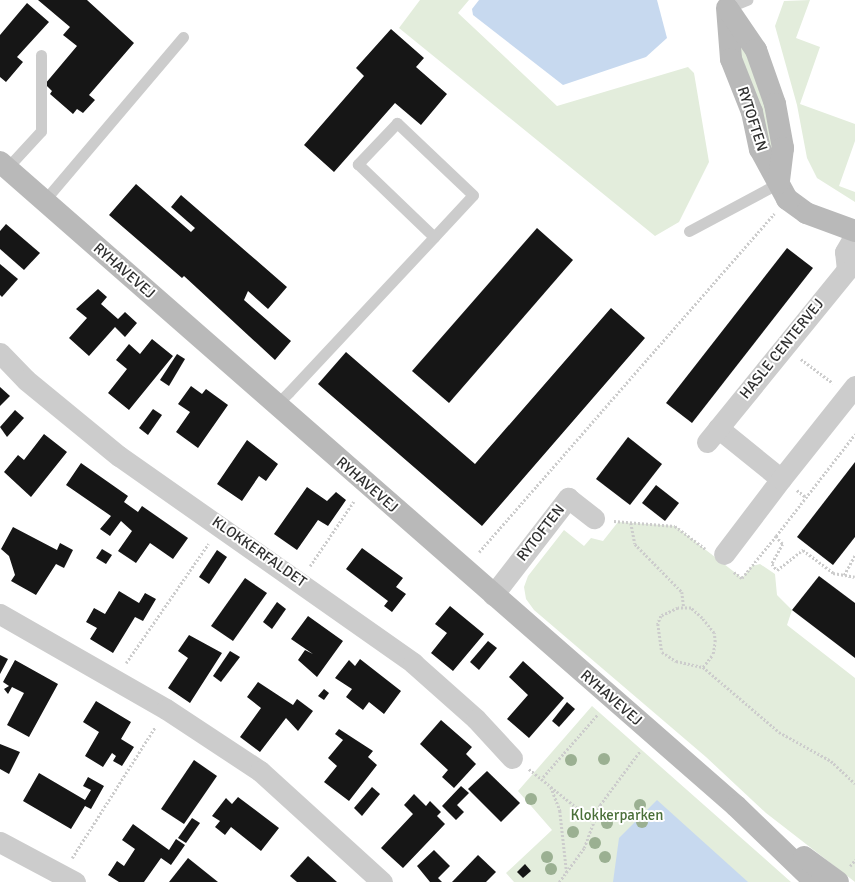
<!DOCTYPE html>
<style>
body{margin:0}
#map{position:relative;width:855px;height:882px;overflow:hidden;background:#fff;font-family:Signika,sans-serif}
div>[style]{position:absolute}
.green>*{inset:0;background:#e3eddc}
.water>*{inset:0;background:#c7d9ef}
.building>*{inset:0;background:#161616}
.path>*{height:2.5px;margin-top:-1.25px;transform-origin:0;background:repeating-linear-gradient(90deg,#ccc 0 2px,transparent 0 4px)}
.lane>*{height:11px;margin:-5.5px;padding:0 5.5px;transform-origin:5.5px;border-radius:5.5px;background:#ccc}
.street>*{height:21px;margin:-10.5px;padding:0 10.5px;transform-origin:10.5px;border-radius:10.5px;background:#ccc}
.secondary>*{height:22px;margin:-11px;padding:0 11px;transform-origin:11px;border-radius:11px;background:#b9b9b9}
.trees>*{width:12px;height:12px;margin:-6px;border-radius:50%;background:#9bb092}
span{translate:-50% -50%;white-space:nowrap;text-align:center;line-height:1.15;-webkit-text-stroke:4px #fff;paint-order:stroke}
.street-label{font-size:15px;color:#2f2f2f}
.park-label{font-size:15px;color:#4a6f39}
</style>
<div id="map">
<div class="green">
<i style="clip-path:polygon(420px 0,469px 0,458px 13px,557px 106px,688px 67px,694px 73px,709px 162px,679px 222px,655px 236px,399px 28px)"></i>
<i style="clip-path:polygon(810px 0,796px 38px,820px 47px,800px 104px,855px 124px,855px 141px,839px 186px,855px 192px,855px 202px,817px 178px,807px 158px,797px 105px,775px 26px,784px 1px)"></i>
<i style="clip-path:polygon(735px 41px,741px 41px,767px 107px,775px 149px,770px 148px)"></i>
<i style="clip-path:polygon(618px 522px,675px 526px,742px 578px,752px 566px,760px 564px,775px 574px,777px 595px,792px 610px,787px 625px,855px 678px,855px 882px,766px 813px,706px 757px,534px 610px,526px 599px,524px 587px,528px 576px,564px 530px,584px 546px,591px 538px,603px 541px)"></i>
<i style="clip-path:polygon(592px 706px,791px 882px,514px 882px,506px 873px,552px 830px,518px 791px)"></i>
</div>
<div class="water">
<i style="clip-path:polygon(479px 0,657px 0,667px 38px,646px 57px,563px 85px,473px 15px,472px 9px)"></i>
<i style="clip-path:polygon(657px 800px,748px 882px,613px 882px,619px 838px)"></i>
</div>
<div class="building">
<i style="clip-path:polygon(38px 0,87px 0,134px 43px,89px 95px,95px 100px,83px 113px,77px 109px,73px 114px,50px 94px,52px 91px,45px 84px,77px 46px,63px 35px,70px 27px)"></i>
<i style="clip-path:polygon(27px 3px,49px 22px,17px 57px,23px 62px,6px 82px,0 77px,0 35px)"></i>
<i style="clip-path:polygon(391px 29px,424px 58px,416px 67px,447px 94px,421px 125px,395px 103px,334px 172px,304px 145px,364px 76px,356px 68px)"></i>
<i style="clip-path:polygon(136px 184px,191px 232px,195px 228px,171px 207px,181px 195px,287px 287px,268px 309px,248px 291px,244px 300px,291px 341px,275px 360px,184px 276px,182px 278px,109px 215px)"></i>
<i style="clip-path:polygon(6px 224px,40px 253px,24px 270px,0 249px,0 231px)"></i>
<i style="clip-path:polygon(537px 228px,573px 260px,449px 403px,412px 371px)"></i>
<i style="clip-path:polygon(787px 248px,813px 268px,692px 423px,666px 403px)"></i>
<i style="clip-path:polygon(0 264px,18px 279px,2px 297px,0 295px)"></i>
<i style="clip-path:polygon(98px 289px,107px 297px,101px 304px,118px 319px,125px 312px,137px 323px,125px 337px,115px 327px,89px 356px,69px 338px,87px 318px,76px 309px)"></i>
<i style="clip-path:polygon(611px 308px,645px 338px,482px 526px,318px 384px,346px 352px,475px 464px)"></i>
<i style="clip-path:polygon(152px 339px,173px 356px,129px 410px,108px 393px,127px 369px,116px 360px,129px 344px,140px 354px)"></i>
<i style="clip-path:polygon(177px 354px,185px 359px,169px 386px,160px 380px)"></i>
<i style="clip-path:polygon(191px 386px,202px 394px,206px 389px,228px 405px,198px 448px,176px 432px,190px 412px,178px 404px)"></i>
<i style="clip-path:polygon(0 387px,10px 396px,0 406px)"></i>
<i style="clip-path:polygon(153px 409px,162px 415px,148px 435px,139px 428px)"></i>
<i style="clip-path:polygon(15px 410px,24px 418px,7px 437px,0 427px)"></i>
<i style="clip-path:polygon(44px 434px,67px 452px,31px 497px,4px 472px,18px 455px,24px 460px)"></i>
<i style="clip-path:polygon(628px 437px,662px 464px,630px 505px,596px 479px)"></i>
<i style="clip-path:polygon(247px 440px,278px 464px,266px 481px,259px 476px,242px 501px,217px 484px)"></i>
<i style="clip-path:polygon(855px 462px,855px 537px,833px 565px,797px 537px)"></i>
<i style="clip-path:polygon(81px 463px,128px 496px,124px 502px,138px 512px,142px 506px,188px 538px,173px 559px,150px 543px,136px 563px,118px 551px,132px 531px,121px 521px,110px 536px,100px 529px,111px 516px,66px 485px)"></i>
<i style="clip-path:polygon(656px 485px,679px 503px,665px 521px,642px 503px)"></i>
<i style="clip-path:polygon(307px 487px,327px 501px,336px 492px,346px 500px,328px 526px,318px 520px,297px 550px,274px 534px)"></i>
<i style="clip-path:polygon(13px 527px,57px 550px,60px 543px,73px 550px,64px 568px,56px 564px,36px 595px,11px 581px,15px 575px,9px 556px,1px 549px)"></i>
<i style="clip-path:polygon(362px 548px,403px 578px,396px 587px,406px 594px,392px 612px,384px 606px,388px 601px,346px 569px)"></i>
<i style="clip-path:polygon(102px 549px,112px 555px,106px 564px,96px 558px)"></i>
<i style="clip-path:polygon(217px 550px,227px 557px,209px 584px,199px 577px)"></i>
<i style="clip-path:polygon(819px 576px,855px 603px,855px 658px,792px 610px)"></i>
<i style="clip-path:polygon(245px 578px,267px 593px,233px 641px,211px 626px)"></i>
<i style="clip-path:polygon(119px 591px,139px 603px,145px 593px,156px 599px,143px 621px,135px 617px,113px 653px,90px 639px,97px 628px,86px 622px,94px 608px,105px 614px)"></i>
<i style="clip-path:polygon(277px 602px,286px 609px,272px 629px,263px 622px)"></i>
<i style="clip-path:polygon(450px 606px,484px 634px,453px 671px,431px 653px,447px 633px,435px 624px)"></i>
<i style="clip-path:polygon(308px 616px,343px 641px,317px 677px,298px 660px,305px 650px,313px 654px,291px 639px)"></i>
<i style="clip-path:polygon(189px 635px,222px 653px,190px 703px,168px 688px,188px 658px,178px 651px)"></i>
<i style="clip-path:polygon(488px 641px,497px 648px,479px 670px,470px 662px)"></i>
<i style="clip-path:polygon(230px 651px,240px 657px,221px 682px,213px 676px)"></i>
<i style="clip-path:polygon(0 655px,8px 659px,0 674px)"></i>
<i style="clip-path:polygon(360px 659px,401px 691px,384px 714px,369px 702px,363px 710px,346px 697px,352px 689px,335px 678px,349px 660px,355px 666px)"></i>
<i style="clip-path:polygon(15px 660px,58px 684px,29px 737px,7px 725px,24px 693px,12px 687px,8px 694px,4px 689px,9px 686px,3px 682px)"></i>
<i style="clip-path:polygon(523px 661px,564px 698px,529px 738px,507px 719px,528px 695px,509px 677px)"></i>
<i style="clip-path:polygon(258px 682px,293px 705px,297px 699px,313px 711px,298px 731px,286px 718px,260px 752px,240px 737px,261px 708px,247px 697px)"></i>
<i style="clip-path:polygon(324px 689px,329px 693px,324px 700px,318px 696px)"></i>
<i style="clip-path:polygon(96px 701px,131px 722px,121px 739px,134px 747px,122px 766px,113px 761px,116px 756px,112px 753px,103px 767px,85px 756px,99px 732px,83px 722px)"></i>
<i style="clip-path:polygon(567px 702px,575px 709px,559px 727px,552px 721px)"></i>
<i style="clip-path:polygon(441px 720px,472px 747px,466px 754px,476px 764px,454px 788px,442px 777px,448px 770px,420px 744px)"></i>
<i style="clip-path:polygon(339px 729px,373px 751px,368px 757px,377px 765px,349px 801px,324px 782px,337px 766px,328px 758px,343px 740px,335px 734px)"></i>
<i style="clip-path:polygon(0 744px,20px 752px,9px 774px,0 769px)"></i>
<i style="clip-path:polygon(194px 760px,217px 776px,184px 824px,161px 809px)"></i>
<i style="clip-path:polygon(487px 771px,520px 803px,501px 822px,468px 789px)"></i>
<i style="clip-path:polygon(39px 773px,85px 800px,91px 790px,83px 786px,88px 777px,104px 786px,91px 809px,85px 806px,71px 829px,23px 801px)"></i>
<i style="clip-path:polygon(461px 786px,469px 793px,457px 805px,464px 812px,456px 820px,442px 806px)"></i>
<i style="clip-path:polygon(372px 787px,380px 794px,362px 816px,354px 808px)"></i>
<i style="clip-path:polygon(414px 794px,426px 806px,430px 801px,441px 812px,437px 816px,445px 824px,403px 868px,381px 848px,413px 814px,404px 805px)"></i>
<i style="clip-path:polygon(238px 797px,279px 828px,261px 851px,231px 827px,225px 835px,215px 827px,220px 821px,212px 816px,226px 798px,232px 804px)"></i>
<i style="clip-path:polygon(192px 818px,200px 823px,186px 843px,178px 838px)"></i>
<i style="clip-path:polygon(133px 824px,169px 850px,176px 839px,185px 845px,171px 865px,161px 858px,144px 882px,119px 882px,108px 875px,117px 861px,124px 866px,135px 849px,122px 840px)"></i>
<i style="clip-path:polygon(434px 850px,450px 866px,438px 878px,442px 882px,430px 882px,417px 866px)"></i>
<i style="clip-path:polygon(478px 855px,496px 872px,486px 882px,452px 882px)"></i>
<i style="clip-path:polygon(308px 856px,337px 882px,297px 882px,290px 876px)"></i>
<i style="clip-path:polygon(188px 858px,218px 882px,169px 882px)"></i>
<i style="clip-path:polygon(525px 864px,531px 871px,523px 878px,517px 872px)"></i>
</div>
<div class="path">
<i style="left:801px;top:359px;width:40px;rotate:37deg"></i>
<i style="left:797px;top:490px;width:11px;rotate:38deg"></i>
<i style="left:614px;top:521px;width:61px;rotate:4.7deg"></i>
<i style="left:675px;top:526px;width:38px;rotate:37deg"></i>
<i style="left:631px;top:523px;width:21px;rotate:79deg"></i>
<i style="left:635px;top:544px;width:67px;rotate:45.6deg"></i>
<i style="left:682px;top:592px;width:16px;rotate:83deg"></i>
<i style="left:776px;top:536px;width:129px;rotate:-52.2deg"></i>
<i style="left:479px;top:552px;width:449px;rotate:-48.9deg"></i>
<i style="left:310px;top:566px;width:78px;rotate:-55.9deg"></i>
<i style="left:734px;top:572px;width:10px;rotate:37deg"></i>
<i style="left:742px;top:578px;width:54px;rotate:-51deg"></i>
<i style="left:776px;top:536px;width:11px;rotate:49deg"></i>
<i style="left:783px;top:544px;width:23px;rotate:119deg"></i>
<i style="left:772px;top:564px;width:8px;rotate:50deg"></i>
<i style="left:777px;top:570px;width:33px;rotate:-38deg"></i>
<i style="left:803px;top:550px;width:38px;rotate:37deg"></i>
<i style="left:833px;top:573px;width:22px;rotate:10deg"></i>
<i style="left:844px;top:575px;width:23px;rotate:-61deg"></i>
<i style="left:126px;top:663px;width:145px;rotate:-55.4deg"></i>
<i style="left:703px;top:667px;width:16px;rotate:-52deg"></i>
<i style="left:713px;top:654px;width:12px;rotate:-81deg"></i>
<i style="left:715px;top:642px;width:9px;rotate:-96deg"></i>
<i style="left:714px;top:633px;width:19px;rotate:-129deg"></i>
<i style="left:702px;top:618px;width:15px;rotate:-138deg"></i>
<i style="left:691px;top:608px;width:13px;rotate:180deg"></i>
<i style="left:678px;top:608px;width:19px;rotate:155deg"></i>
<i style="left:661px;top:616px;width:9px;rotate:111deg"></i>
<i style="left:658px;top:624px;width:28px;rotate:82deg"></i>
<i style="left:662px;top:652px;width:17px;rotate:33deg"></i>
<i style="left:676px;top:661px;width:28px;rotate:13deg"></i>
<i style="left:703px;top:667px;width:100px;rotate:40.5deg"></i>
<i style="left:779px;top:732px;width:60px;rotate:29.1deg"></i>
<i style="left:831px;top:761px;width:33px;rotate:43deg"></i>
<i style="left:529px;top:769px;width:81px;rotate:39deg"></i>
<i style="left:543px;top:777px;width:84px;rotate:-48.9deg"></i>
<i style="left:551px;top:787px;width:26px;rotate:69deg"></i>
<i style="left:560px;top:811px;width:63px;rotate:83.7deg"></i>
<i style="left:72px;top:858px;width:155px;rotate:-57.6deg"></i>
<i style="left:850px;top:866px;width:8px;rotate:-50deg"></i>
<i style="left:559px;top:882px;width:42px;rotate:-53.7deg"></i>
<i style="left:584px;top:848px;width:46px;rotate:-69.6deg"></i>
<i style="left:600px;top:805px;width:67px;rotate:-53.5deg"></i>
</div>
<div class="lane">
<i style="left:727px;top:8px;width:22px;rotate:-22deg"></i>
<i style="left:7px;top:168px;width:50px;rotate:-47.4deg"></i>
<i style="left:41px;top:131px;width:76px;rotate:-90deg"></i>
<i style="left:44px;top:201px;width:215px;rotate:-49.7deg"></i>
<i style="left:689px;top:231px;width:102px;rotate:-28.1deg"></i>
<i style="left:276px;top:405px;width:18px;rotate:-45deg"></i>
<i style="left:289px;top:392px;width:212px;rotate:-46.9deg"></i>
<i style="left:434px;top:237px;width:57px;rotate:-47.1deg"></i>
<i style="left:473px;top:195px;width:105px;rotate:-136.5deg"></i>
<i style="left:397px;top:123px;width:57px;rotate:133.6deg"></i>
<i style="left:358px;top:164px;width:105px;rotate:43.8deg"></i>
</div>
<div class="street">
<i style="left:0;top:353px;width:37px;rotate:46deg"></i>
<i style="left:26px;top:380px;width:120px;rotate:39.3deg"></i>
<i style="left:119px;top:456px;width:360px;rotate:35.1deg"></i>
<i style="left:413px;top:663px;width:84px;rotate:41.6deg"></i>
<i style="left:476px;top:719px;width:53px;rotate:47.3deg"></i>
<i style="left:718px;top:428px;width:81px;rotate:39deg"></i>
<i style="left:781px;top:479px;width:94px;rotate:127.2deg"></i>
<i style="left:707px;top:442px;width:222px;rotate:-50.9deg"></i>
<i style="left:847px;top:270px;width:18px;rotate:-96deg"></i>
<i style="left:845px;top:252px;width:20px;rotate:-60deg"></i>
<i style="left:781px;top:479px;width:119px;rotate:-51.5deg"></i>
<i style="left:493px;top:595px;width:123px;rotate:-52.3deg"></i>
<i style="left:568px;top:498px;width:33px;rotate:38deg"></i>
<i style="left:0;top:614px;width:191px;rotate:29.8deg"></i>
<i style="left:166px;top:709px;width:113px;rotate:33.4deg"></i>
<i style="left:260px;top:771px;width:165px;rotate:42.3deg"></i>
<i style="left:0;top:842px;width:85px;rotate:28.1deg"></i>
</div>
<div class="secondary">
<i style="left:727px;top:8px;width:51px;rotate:85.5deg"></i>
<i style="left:731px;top:59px;width:57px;rotate:68.4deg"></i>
<i style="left:752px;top:112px;width:38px;rotate:78deg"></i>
<i style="left:760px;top:149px;width:57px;rotate:61.6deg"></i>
<i style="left:787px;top:199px;width:24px;rotate:36deg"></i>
<i style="left:806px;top:213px;width:52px;rotate:20.2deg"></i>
<i style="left:728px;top:9px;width:50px;rotate:55.7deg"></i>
<i style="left:756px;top:50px;width:57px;rotate:70.6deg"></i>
<i style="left:775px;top:104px;width:45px;rotate:79.7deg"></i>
<i style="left:783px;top:148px;width:35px;rotate:97deg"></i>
<i style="left:0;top:162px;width:978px;rotate:41.19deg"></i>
<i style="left:736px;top:806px;width:110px;rotate:43.9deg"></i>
<i style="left:804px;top:857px;width:42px;rotate:36.3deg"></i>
</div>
<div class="trees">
<i style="left:604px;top:759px"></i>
<i style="left:571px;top:760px"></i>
<i style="left:531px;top:799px"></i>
<i style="left:640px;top:805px"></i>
<i style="left:642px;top:822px"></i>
<i style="left:607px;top:823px"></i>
<i style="left:573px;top:832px"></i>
<i style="left:595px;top:843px"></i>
<i style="left:547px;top:857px"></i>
<i style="left:605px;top:857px"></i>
<i style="left:551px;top:869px"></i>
</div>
<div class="street-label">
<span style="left:752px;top:119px;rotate:72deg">RYTOFTEN</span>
<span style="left:124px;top:271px;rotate:41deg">RYHAVEVEJ</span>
<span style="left:782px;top:349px;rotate:-51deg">HASLE CENTERVEJ</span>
<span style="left:367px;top:485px;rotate:41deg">RYHAVEVEJ</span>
<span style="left:541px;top:533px;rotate:-52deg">RYTOFTEN</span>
<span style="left:259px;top:552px;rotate:35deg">KLOKKERFALDET</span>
<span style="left:611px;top:698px;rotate:41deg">RYHAVEVEJ</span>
</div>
<div class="park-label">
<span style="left:617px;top:816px">Klokkerparken</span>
</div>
</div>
